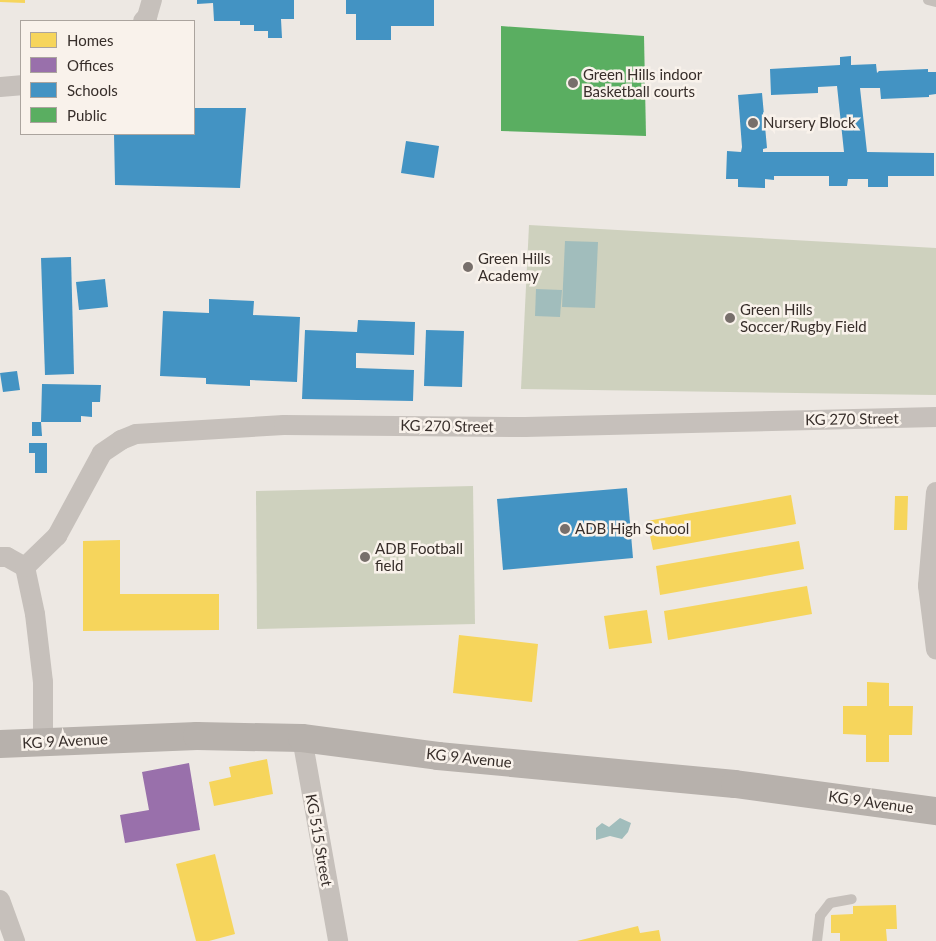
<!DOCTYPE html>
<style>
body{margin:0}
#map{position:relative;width:936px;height:941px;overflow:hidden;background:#ede8e3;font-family:Lato,sans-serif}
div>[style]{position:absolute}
.green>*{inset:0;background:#ced1be}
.water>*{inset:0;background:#a1bdbc}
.homes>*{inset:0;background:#f6d55c}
.offices>*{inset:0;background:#9970ab}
.schools>*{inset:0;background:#4393c3}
.public>*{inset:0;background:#5aae61}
.service>*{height:10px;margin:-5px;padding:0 5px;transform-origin:5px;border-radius:5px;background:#c6c0bb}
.minor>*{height:20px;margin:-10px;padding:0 10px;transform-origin:10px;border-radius:10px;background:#c6c0bb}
.secondary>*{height:28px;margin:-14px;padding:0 14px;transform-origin:14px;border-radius:14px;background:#b7b1ac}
.dots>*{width:14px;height:14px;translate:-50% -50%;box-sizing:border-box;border:2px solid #f9f2eb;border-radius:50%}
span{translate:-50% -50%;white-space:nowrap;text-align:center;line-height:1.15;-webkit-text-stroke:5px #f9f2eb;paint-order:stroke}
.poi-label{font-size:15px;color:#372e2a}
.left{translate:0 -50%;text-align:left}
.street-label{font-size:15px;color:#372e2a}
.legend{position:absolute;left:20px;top:20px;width:175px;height:115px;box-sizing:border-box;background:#f9f2eb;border:1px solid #aba49e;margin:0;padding:6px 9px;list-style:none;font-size:15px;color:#372e2a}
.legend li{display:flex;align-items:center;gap:10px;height:25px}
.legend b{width:25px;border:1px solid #aba49e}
</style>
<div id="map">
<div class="green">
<i style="clip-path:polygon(529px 225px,936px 248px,936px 395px,521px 389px)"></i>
<i style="clip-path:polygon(473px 486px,475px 624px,257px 629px,256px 491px)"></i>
</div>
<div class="water">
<i style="clip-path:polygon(565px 241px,598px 242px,595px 308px,562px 307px)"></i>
<i style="clip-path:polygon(536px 289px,562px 290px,560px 317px,535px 316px)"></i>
<i style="clip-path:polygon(620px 818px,631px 823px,628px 832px,622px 839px,610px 836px,596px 840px,596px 828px,602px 823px,609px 827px)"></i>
</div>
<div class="homes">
<i style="clip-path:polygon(0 0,25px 0,25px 3px,0 2px)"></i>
<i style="clip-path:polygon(791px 495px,796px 524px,653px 550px,647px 521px)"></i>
<i style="clip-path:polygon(895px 496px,908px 496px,907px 530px,894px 530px)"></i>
<i style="clip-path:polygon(120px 540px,120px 594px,219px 594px,219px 630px,83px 631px,83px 541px)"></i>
<i style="clip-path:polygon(799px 541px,804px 569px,660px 595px,656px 566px)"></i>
<i style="clip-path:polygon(807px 586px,812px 614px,668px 640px,664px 611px)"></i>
<i style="clip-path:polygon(647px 610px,652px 643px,609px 649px,604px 616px)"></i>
<i style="clip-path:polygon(459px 635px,538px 644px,532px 702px,453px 693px)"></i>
<i style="clip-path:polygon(867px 682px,889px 683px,889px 706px,913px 706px,912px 735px,889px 735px,889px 762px,866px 762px,866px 735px,843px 734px,843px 706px,867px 706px)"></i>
<i style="clip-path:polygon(267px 759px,273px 794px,214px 806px,209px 782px,231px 777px,229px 767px)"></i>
<i style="clip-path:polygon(215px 854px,235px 934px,209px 941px,196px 941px,176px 864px)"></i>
<i style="clip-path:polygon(896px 905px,897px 929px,886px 929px,887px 941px,840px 941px,840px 933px,831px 933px,831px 915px,853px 914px,853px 906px)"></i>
<i style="clip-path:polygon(638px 926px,640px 933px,659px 930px,661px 941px,577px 941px)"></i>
</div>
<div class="offices">
<i style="clip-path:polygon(189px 763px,200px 830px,125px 843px,120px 815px,149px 810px,142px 772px)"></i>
</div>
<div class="schools">
<i style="clip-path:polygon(197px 0,294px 0,294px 19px,281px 19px,282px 38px,268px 38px,268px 31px,254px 31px,254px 25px,240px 25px,240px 21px,214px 21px,213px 3px,197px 4px)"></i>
<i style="clip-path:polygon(346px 0,434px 0,434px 26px,391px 26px,391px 40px,356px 40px,356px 14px,346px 14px)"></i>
<i style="clip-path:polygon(851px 56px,851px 65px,876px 64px,877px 73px,879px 71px,928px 69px,928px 72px,936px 72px,936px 94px,929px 95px,929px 97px,881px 99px,880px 88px,860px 88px,867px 152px,934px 153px,934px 176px,888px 176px,888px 187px,868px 187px,868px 179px,848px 179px,847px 186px,829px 186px,829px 176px,774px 176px,774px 180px,765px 179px,765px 188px,738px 187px,738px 179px,726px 179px,727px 151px,741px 152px,742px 147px,738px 95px,762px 93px,767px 148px,763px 149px,763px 152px,844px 152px,837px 86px,818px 87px,818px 93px,771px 95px,770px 69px,840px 65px,840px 57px)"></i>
<i style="clip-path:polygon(194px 108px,246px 108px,240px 188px,115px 185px,114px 134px,194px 134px)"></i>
<i style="clip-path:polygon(406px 141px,439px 146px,434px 178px,401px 173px)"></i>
<i style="clip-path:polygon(71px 257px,74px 374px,45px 375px,41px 258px)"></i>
<i style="clip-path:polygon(105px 279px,108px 307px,79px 310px,76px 282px)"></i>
<i style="clip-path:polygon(209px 299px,254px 301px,253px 315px,300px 317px,297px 382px,250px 380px,250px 386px,206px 384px,206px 378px,160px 376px,163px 311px,209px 313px)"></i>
<i style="clip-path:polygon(358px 320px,415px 322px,414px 355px,356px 353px,356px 368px,414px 370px,413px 401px,302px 399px,305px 330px,357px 332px)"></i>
<i style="clip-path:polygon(426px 330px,464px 331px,462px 387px,424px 386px)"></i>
<i style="clip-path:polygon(17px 371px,20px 390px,3px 392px,0 373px)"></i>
<i style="clip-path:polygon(42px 384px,101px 385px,100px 402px,92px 402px,92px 417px,81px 416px,81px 422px,41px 422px)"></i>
<i style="clip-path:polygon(32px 422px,41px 422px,42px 436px,32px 436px)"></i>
<i style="clip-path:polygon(29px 443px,47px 443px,47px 473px,35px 473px,35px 453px,29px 453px)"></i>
<i style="clip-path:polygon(627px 488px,633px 558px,503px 570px,497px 499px)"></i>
</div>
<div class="public">
<i style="clip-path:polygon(501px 26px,644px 36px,646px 136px,501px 131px)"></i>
</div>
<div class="service">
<i style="left:928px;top:0;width:8px;rotate:14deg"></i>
<i style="left:817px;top:941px;width:25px;rotate:-83deg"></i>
<i style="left:820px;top:916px;width:16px;rotate:-52deg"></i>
<i style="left:830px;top:903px;width:22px;rotate:-10deg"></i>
</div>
<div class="minor">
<i style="left:143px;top:21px;width:6px;rotate:-45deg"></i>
<i style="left:147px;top:17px;width:18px;rotate:-74deg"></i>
<i style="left:0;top:87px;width:21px;rotate:-5deg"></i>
<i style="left:936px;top:492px;width:94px;rotate:94.9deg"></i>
<i style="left:928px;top:586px;width:64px;rotate:82.8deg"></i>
<i style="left:0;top:557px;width:7px"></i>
<i style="left:7px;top:557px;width:21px;rotate:29deg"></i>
<i style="left:25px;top:567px;width:48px;rotate:78deg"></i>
<i style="left:35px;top:614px;width:68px;rotate:83.3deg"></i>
<i style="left:43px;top:682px;width:59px;rotate:90deg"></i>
<i style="left:25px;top:567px;width:45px;rotate:-44.1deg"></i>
<i style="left:57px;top:536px;width:94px;rotate:-61.5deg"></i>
<i style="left:102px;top:453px;width:23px;rotate:-34deg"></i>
<i style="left:121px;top:440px;width:16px;rotate:-22deg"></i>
<i style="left:136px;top:434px;width:148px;rotate:-3.5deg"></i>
<i style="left:284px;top:425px;width:241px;rotate:0.5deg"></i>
<i style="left:525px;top:427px;width:411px;rotate:-1.4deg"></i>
<i style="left:302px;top:738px;width:206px;rotate:79.9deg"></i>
<i style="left:0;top:900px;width:44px;rotate:69.9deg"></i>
</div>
<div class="secondary">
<i style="left:0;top:744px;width:197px;rotate:-2.3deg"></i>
<i style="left:197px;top:736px;width:105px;rotate:1.1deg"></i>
<i style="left:302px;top:738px;width:137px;rotate:7.5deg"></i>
<i style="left:438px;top:756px;width:298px;rotate:5.4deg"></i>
<i style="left:735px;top:784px;width:203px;rotate:7.7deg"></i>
</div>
<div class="dots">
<i style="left:573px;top:83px;background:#776f6b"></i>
<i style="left:753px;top:123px;background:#776f6b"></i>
<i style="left:468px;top:267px;background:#776f6b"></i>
<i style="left:730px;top:318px;background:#776f6b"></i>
<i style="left:565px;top:529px;background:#776f6b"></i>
<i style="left:365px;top:557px;background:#776f6b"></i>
</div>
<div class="poi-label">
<span class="left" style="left:583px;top:83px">Green Hills indoor<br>Basketball courts</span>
<span class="left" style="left:763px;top:123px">Nursery Block</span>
<span class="left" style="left:478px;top:267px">Green Hills<br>Academy</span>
<span class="left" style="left:740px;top:318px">Green Hills<br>Soccer/Rugby Field</span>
<span class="left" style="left:575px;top:529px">ADB High School</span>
<span class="left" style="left:375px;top:557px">ADB Football<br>field</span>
</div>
<div class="street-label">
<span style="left:852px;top:419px;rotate:-1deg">KG 270 Street</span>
<span style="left:447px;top:426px;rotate:1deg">KG 270 Street</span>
<span style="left:65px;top:741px;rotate:-3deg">KG 9 Avenue</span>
<span style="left:469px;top:758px;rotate:6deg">KG 9 Avenue</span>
<span style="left:871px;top:802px;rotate:8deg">KG 9 Avenue</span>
<span style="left:319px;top:840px;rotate:80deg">KG 515 Street</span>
</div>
<ul class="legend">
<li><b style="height:14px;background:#f6d55c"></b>Homes</li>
<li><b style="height:14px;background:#9970ab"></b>Offices</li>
<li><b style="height:14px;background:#4393c3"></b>Schools</li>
<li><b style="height:14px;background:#5aae61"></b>Public</li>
</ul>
</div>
